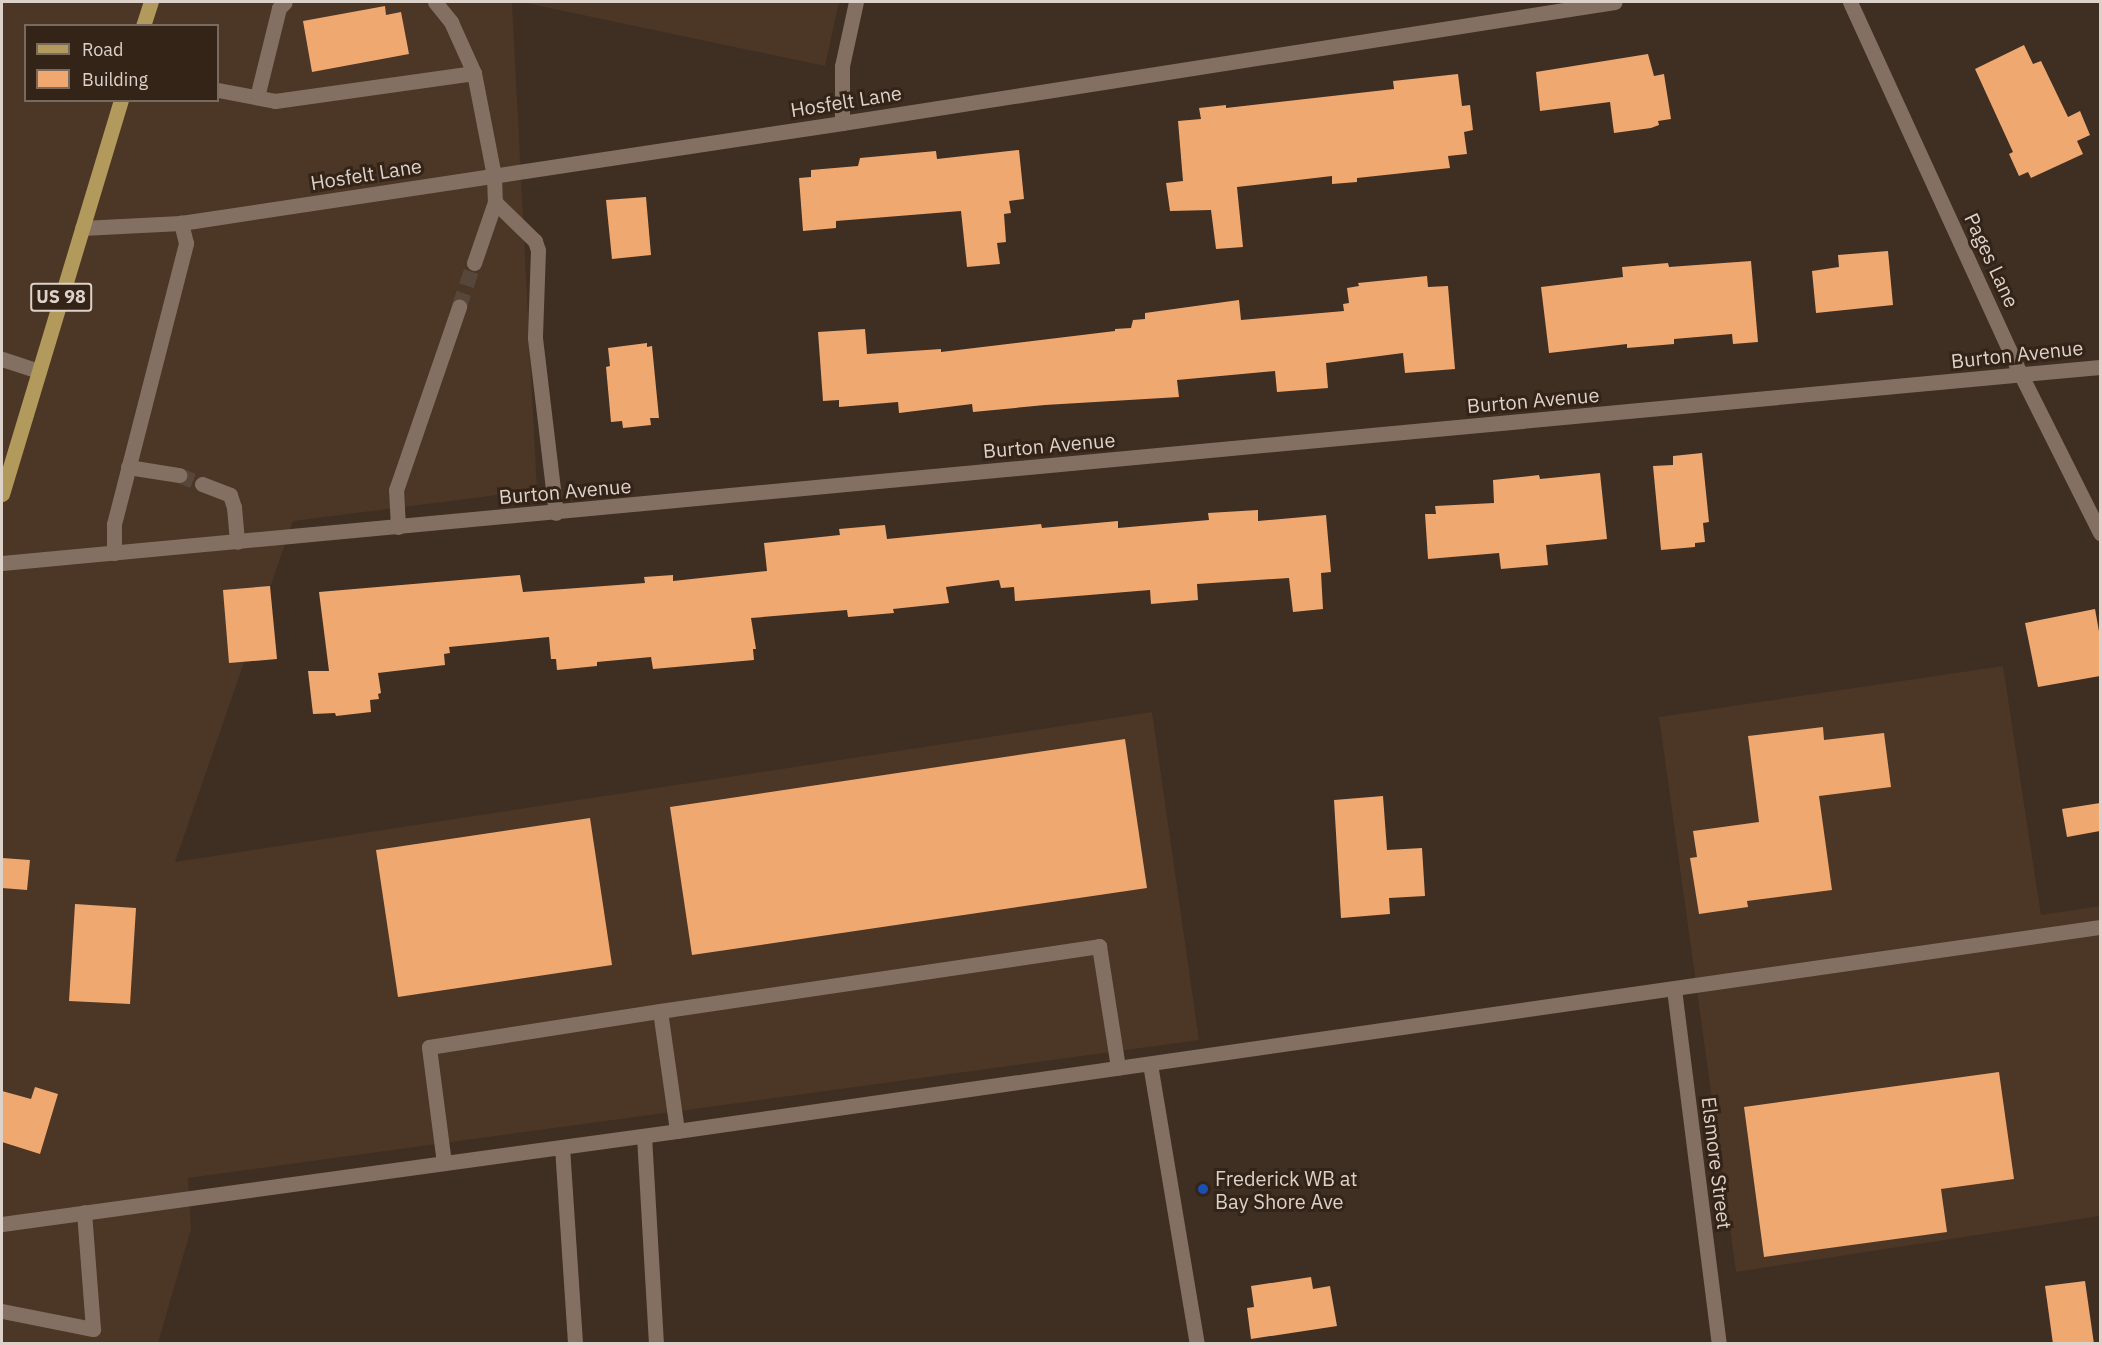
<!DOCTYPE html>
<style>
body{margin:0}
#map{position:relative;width:2102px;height:1345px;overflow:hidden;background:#3f2e22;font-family:"IBM Plex Sans",sans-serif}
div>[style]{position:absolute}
.built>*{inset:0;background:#4c3625}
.building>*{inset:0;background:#f0a871}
.minor-tunnel>*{height:15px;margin-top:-7.5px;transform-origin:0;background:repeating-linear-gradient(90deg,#57473b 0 15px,transparent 0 23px)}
.minor>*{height:15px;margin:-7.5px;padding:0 7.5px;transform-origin:7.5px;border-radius:7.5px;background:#847062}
.major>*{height:15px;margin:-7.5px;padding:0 7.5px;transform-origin:7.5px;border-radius:7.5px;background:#b2995c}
.dots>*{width:16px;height:16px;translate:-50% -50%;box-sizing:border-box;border:3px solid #342418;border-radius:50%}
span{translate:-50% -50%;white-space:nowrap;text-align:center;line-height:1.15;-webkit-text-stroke:6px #342418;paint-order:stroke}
.shield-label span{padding:2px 4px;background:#342418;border:2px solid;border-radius:4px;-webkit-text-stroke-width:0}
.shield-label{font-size:18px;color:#ddd2ca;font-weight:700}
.street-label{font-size:20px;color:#ddd2ca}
.poi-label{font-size:20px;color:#ddd2ca}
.left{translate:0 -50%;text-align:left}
.frame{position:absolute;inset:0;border:3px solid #ddd2ca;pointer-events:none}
.legend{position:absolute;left:24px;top:24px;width:195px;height:78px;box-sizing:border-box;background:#342418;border:2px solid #786a5f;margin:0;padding:8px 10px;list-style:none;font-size:18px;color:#ddd2ca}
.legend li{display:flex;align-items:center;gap:12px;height:30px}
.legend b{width:30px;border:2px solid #786a5f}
</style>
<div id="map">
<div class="built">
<i style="clip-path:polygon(evenodd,2px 2px,512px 2px,537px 490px,293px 521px,175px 862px,1152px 712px,1199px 1040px,188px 1178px,191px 1229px,158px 1343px,2px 1344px,2px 2px,26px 26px,218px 26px,218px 100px,26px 100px,26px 26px)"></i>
<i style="clip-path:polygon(521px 2px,839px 2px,825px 66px)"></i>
<i style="clip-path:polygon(2003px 666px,2041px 915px,2100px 906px,2100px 1216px,1736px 1272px,1659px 717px)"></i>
</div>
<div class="building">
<i style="clip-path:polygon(385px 6px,386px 15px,401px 12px,409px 54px,312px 72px,303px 21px)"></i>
<i style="clip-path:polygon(2024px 45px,2033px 64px,2041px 61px,2068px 117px,2080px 111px,2090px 135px,2077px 141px,2083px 154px,2031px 178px,2028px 172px,2019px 176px,2009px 154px,2013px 152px,1975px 69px)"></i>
<i style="clip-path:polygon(1648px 54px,1654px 76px,1664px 74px,1671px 119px,1658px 121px,1659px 125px,1651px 128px,1614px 133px,1610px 102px,1540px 111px,1536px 72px)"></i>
<i style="clip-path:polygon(1458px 74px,1462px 106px,1470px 105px,1473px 130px,1464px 132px,1467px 154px,1448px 156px,1450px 168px,1357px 178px,1357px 182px,1332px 184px,1332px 176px,1237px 187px,1243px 247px,1216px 249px,1211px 210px,1170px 211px,1166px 183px,1183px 181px,1178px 121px,1201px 119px,1199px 108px,1226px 105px,1226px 108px,1394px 89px,1393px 81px)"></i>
<i style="clip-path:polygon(1019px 150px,1024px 199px,1009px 201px,1011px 213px,1004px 214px,1006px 242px,997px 243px,1000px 264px,967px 267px,961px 211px,836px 221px,836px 228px,803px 231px,799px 178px,811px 177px,811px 170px,858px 166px,860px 158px,936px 151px,937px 159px)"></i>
<i style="clip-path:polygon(646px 197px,651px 255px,612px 259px,606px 200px)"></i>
<i style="clip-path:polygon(1888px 251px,1893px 305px,1816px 313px,1812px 271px,1839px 267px,1838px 255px)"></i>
<i style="clip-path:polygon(1751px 261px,1758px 342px,1733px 344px,1732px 334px,1674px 339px,1674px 344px,1627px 348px,1627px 344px,1549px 353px,1541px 287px,1623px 277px,1622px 267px,1668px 263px,1669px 267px)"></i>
<i style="clip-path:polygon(1427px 276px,1428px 287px,1448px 286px,1455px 369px,1405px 373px,1403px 353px,1326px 363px,1328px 388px,1277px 392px,1275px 371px,1177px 380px,1179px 397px,1045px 405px,973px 412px,972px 404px,899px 413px,898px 402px,839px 407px,839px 400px,823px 401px,818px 332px,865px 329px,867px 354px,941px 349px,941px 352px,1115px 331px,1115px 329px,1131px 328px,1133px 320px,1145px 319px,1145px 313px,1239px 300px,1241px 320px,1344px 311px,1343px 304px,1349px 303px,1347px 288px,1359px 286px,1358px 283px)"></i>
<i style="clip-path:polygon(647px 343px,647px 347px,652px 346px,659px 418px,650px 418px,651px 425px,623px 428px,622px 421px,611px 422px,606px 367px,610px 366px,608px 348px)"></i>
<i style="clip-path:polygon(1702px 453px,1709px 522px,1703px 523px,1705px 542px,1695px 543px,1695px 547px,1661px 550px,1653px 466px,1673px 465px,1673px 456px)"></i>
<i style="clip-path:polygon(1600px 473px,1607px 539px,1546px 545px,1548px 565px,1501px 569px,1499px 553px,1428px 559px,1425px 514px,1436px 514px,1435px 506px,1494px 503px,1493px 480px,1539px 475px,1540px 479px)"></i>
<i style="clip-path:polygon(1258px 510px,1258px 521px,1326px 515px,1331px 572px,1321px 573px,1323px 609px,1293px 612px,1289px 578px,1197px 584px,1198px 600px,1151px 604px,1150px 590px,1015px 601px,1014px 587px,1001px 588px,999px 580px,946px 587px,949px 603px,893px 609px,894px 613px,848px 617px,847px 610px,751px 618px,756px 649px,753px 649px,754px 660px,653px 669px,651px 657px,597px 662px,597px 666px,557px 670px,556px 659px,551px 659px,549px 637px,449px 647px,450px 653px,444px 654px,445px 665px,378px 673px,381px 693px,378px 694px,379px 699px,370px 700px,371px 712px,336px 716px,335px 713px,313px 714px,308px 671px,329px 671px,319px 592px,520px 575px,523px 592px,645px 583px,644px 577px,673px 575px,673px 581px,767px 571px,764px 543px,840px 535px,839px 529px,885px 525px,887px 539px,1041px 524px,1042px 528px,1118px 521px,1118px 528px,1209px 520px,1208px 513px)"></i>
<i style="clip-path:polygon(270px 586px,277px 659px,229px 663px,223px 590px)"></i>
<i style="clip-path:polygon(2095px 609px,2100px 637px,2100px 676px,2038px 687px,2025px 623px)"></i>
<i style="clip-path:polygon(1823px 727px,1824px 740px,1884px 733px,1891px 787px,1819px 796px,1832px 890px,1747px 901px,1748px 907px,1699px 914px,1690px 858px,1697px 857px,1693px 831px,1759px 822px,1748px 736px)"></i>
<i style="clip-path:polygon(1125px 739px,1147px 888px,692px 955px,670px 807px)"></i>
<i style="clip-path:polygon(1383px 796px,1387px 850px,1422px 848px,1425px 896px,1389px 898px,1390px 914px,1341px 918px,1334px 800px)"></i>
<i style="clip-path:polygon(2100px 803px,2100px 831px,2067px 837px,2062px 809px)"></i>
<i style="clip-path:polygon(590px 818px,612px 965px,398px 997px,376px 850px)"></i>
<i style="clip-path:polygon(2px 858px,30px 860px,27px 890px,2px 888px)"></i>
<i style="clip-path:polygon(75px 904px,136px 908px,130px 1004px,69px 1001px)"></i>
<i style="clip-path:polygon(1999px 1072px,2014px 1179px,1941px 1189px,1947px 1232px,1764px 1257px,1744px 1107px)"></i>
<i style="clip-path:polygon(35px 1087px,58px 1094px,40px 1154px,2px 1142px,2px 1091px,31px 1099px)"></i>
<i style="clip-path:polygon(1311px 1277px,1313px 1289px,1330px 1286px,1337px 1326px,1251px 1339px,1247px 1308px,1254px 1307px,1251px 1286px)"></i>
<i style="clip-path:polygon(2085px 1281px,2094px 1344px,2053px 1344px,2045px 1286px)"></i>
</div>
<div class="minor-tunnel">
<i style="left:459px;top:307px;width:46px;rotate:-71.2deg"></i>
<i style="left:179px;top:475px;width:25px;rotate:21deg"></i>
</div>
<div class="minor">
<i style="left:435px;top:2px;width:26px;rotate:51deg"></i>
<i style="left:451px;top:22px;width:56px;rotate:65.7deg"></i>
<i style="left:1850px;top:2px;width:410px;rotate:65.4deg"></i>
<i style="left:2021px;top:375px;width:177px;rotate:63.4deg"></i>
<i style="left:218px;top:90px;width:58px;rotate:10.9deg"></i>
<i style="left:275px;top:101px;width:201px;rotate:-8deg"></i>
<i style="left:474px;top:73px;width:105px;rotate:79deg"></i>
<i style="left:494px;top:176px;width:26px;rotate:88deg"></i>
<i style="left:495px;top:202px;width:56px;rotate:44.3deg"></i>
<i style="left:535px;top:241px;width:9px;rotate:72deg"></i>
<i style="left:538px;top:250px;width:88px;rotate:92deg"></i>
<i style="left:535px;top:338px;width:176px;rotate:83.2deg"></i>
<i style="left:257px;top:97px;width:92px;rotate:-76.1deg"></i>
<i style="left:279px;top:8px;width:8px;rotate:-45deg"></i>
<i style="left:842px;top:123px;width:57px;rotate:-90deg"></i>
<i style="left:842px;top:66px;width:66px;rotate:-77.7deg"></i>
<i style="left:82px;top:228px;width:99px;rotate:-2.9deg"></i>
<i style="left:181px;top:223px;width:669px;rotate:-8.6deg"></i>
<i style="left:842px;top:123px;width:782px;rotate:-8.9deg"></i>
<i style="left:474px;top:263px;width:65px;rotate:-71deg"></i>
<i style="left:2px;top:359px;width:39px;rotate:18deg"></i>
<i style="left:128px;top:467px;width:52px;rotate:8.9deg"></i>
<i style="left:202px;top:484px;width:30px;rotate:21deg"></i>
<i style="left:230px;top:495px;width:13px;rotate:72deg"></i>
<i style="left:234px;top:507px;width:35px;rotate:85deg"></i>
<i style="left:398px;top:527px;width:37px;rotate:-93deg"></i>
<i style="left:396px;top:490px;width:194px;rotate:-71deg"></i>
<i style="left:114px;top:553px;width:29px;rotate:-90deg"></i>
<i style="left:114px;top:524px;width:290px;rotate:-75.6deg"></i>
<i style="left:186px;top:243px;width:21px;rotate:-104deg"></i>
<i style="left:2px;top:563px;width:2107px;rotate:-5.34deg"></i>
<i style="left:1674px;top:989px;width:358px;rotate:82.8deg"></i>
<i style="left:660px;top:1011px;width:444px;rotate:-8.4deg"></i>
<i style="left:1099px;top:946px;width:123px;rotate:81.1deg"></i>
<i style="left:1150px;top:1064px;width:284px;rotate:80.5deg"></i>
<i style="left:644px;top:1136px;width:208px;rotate:86.7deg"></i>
<i style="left:562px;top:1147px;width:197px;rotate:86.2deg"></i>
<i style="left:444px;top:1163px;width:117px;rotate:-97.4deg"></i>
<i style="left:429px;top:1047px;width:234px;rotate:-8.9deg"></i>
<i style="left:660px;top:1011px;width:121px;rotate:81.9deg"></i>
<i style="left:2px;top:1224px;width:681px;rotate:-7.84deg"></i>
<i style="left:677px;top:1131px;width:1438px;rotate:-8.16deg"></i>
<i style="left:2px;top:1311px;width:93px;rotate:11.2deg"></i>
<i style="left:93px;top:1329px;width:117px;rotate:-94.4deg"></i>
</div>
<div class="major">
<i style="left:143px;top:26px;width:25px;rotate:-72deg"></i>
<i style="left:2px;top:494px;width:412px;rotate:-73.2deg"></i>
</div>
<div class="dots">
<i style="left:1203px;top:1189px;background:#1a4fb4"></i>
</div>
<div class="shield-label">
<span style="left:61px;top:297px">US 98</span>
</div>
<div class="street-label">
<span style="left:846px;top:101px;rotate:-9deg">Hosfelt Lane</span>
<span style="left:366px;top:174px;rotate:-9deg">Hosfelt Lane</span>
<span style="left:1992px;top:260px;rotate:65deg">Pages Lane</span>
<span style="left:2017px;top:354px;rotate:-6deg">Burton Avenue</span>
<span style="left:1533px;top:400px;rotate:-5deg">Burton Avenue</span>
<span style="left:1049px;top:445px;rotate:-5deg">Burton Avenue</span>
<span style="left:565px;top:491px;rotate:-5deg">Burton Avenue</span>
<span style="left:1717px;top:1163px;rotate:83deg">Elsmore Street</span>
</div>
<div class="poi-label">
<span class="left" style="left:1215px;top:1190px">Frederick WB at<br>Bay Shore Ave</span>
</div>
<div class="frame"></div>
<ul class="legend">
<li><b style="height:8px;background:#b2995c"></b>Road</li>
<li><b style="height:16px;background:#f0a871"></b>Building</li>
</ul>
</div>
